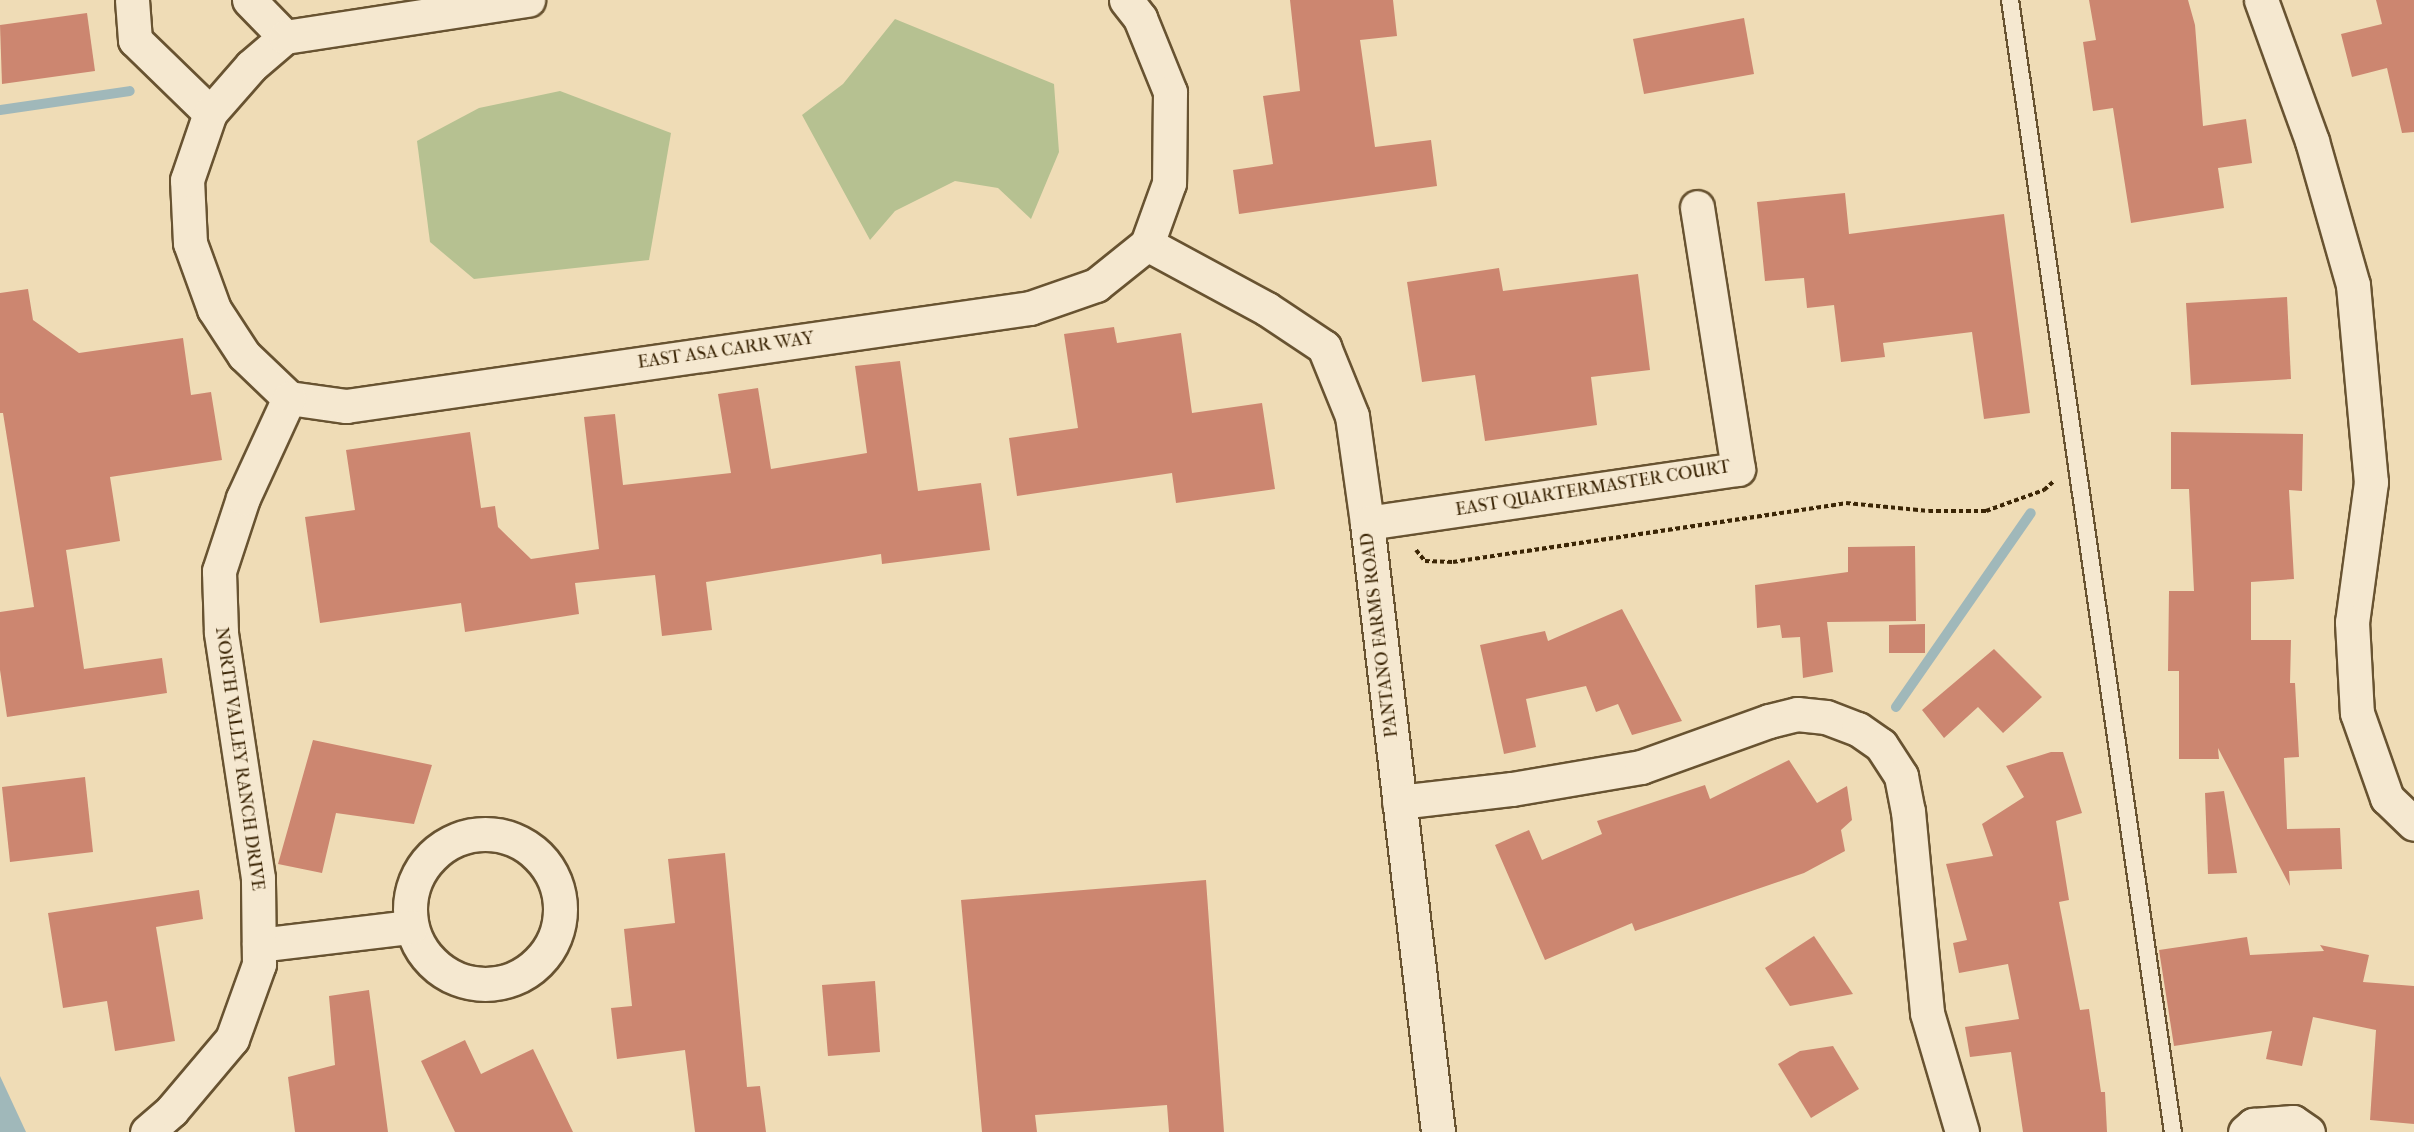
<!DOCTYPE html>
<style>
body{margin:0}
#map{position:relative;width:2414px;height:1132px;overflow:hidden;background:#efdcb6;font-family:"IM FELL French Canon",serif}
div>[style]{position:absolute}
.green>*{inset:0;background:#b6c191}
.water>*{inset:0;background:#a0b8ba}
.stream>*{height:10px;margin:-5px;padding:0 5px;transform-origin:5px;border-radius:5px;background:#a0b8ba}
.building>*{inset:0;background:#cc8670}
.path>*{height:4px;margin-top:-2px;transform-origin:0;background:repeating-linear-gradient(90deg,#3b2505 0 4.5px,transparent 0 7.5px)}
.roads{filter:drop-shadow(2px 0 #685331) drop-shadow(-2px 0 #685331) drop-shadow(0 2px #685331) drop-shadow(0 -2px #685331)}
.service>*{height:16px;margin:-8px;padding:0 8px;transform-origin:8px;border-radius:8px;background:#f5e8d0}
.minor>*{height:33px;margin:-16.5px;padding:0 16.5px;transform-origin:16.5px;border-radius:16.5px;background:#f5e8d0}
.minor>.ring{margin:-16.5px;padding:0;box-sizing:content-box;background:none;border:33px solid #f5e8d0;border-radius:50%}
span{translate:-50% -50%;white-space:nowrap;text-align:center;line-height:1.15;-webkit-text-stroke:6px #f5e8d0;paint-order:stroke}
.street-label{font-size:18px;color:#3b2505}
</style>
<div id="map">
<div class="green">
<i style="clip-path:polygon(895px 19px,1054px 84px,1059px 152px,1031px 219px,998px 188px,955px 181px,895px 211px,870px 240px,802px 115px,843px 84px)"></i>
<i style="clip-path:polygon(560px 91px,671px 133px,649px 260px,474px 279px,430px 242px,417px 141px,479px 108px)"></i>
</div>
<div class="water">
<i style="clip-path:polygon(0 1076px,26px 1132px,0 1132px)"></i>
</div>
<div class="stream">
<i style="left:0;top:110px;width:131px;rotate:-8.3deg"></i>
<i style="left:1896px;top:707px;width:236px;rotate:-55.2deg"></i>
</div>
<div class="building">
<i style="clip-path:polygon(1290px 0,1393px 0,1397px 36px,1360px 40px,1375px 147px,1431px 140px,1437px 186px,1239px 214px,1233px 170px,1273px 164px,1263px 96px,1300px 91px)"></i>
<i style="clip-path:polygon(2089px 0,2188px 0,2195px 25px,2203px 126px,2246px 119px,2252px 163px,2218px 168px,2224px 208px,2131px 223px,2113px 108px,2093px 111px,2083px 42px,2096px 40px)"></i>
<i style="clip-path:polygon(2376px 0,2414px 0,2414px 132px,2402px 133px,2387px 68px,2352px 77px,2341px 34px,2382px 24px)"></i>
<i style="clip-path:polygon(87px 13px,95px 71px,2px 84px,0 25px)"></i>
<i style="clip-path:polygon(1744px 18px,1754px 74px,1644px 94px,1633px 39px)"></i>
<i style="clip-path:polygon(1845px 193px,1849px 234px,2004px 214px,2030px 413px,1984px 419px,1972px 332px,1883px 343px,1885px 357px,1841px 362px,1834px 305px,1807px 308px,1804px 278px,1765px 281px,1757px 202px)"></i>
<i style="clip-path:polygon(1499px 268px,1503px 291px,1638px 274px,1650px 370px,1591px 377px,1597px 425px,1485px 441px,1475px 375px,1422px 382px,1407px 282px)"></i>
<i style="clip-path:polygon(28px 289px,33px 320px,79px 353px,183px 338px,191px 395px,211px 392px,222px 460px,110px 477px,120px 541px,66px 550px,84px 669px,162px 658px,167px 693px,7px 717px,0 670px,0 612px,34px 607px,3px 413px,0 413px,0 293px)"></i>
<i style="clip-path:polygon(2287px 297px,2291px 379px,2191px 385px,2186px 303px)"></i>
<i style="clip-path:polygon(1114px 327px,1117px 343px,1181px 333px,1192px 413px,1262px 403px,1275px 489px,1176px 503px,1172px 473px,1017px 496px,1009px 438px,1078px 428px,1064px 334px)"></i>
<i style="clip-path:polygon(900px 361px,918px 491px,981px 483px,990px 550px,882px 564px,881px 554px,706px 582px,712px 630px,662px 636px,655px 575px,575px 583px,579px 614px,465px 632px,461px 603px,320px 623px,305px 517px,355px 510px,346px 450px,470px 432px,481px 508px,495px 506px,498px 527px,531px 559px,599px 549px,584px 417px,615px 414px,623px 485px,731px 473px,718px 394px,758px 388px,771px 469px,867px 453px,855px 366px)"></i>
<i style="clip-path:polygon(2171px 432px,2303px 434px,2302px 491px,2289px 490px,2294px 579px,2251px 582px,2251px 640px,2291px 640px,2290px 683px,2295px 683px,2299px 757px,2284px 758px,2287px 829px,2340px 828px,2342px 869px,2289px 871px,2290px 886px,2218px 748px,2219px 759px,2179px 759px,2179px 671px,2168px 671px,2169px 591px,2194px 591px,2189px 489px,2171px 489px)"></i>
<i style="clip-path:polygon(1915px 546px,1916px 621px,1827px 622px,1833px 672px,1803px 678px,1800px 637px,1782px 638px,1780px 625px,1757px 628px,1755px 585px,1848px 572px,1848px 547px)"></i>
<i style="clip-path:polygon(1622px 609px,1682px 721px,1632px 735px,1618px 704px,1596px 712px,1586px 686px,1526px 699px,1536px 747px,1504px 754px,1480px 645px,1545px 631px,1548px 641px)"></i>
<i style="clip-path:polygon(1925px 624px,1925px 653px,1889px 653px,1889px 625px)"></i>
<i style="clip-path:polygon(1994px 649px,2042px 697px,2003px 733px,1978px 707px,1944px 738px,1922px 710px)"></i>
<i style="clip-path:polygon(313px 740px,432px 765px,414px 824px,336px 813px,322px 873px,278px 864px)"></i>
<i style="clip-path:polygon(2051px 752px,2063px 752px,2082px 813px,2056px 821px,2069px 900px,2059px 902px,2080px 1010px,2089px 1009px,2101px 1092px,2105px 1092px,2107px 1132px,2023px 1132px,2011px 1052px,1970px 1057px,1965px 1027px,2019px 1019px,2008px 964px,1959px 973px,1953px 943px,1967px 940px,1946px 864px,1993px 856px,1982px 824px,2024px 797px,2006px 766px)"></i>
<i style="clip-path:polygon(1789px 760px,1817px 803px,1847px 786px,1852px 820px,1841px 830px,1845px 851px,1804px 873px,1635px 931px,1632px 923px,1545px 960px,1495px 845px,1529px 830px,1542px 860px,1602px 834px,1597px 821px,1705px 785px,1710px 799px)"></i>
<i style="clip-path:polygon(85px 777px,93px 852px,10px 862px,2px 787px)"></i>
<i style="clip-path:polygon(2224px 791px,2237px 873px,2208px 874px,2205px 793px)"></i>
<i style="clip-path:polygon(725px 853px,747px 1087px,760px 1086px,766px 1132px,695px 1132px,685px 1050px,617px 1059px,611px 1008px,632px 1006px,624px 929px,675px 923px,668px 859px)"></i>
<i style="clip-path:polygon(1206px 880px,1224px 1132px,1169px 1132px,1167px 1105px,1035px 1115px,1037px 1132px,982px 1132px,961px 900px)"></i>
<i style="clip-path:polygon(199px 890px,203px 919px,156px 927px,175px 1041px,115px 1051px,107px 1001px,63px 1008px,48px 913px)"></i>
<i style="clip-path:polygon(1814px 936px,1853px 994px,1790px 1006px,1765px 968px)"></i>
<i style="clip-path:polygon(2247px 937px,2250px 955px,2324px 951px,2320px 945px,2369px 955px,2363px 982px,2414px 986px,2414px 1124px,2370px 1120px,2376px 1030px,2313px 1017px,2302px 1066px,2266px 1059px,2272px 1031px,2174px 1046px,2159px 950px)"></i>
<i style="clip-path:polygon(875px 981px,880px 1052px,828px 1056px,822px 985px)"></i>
<i style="clip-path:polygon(369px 990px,388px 1132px,295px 1132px,288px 1077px,335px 1065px,329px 996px)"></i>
<i style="clip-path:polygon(465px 1040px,481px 1074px,533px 1049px,573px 1132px,455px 1132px,421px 1061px)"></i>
<i style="clip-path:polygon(1833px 1046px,1859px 1089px,1811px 1118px,1778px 1064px,1800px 1051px)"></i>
</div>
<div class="path">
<i style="left:1416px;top:550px;width:14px;rotate:51deg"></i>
<i style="left:1425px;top:561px;width:28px;rotate:2deg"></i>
<i style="left:1453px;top:562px;width:397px;rotate:-8.5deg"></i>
<i style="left:1846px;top:503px;width:83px;rotate:5.5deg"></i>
<i style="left:1929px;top:511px;width:57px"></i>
<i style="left:1986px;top:511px;width:62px;rotate:-19.9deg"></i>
<i style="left:2044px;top:490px;width:12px;rotate:-42deg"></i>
</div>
<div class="roads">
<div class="service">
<i style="left:2010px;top:0;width:1144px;rotate:81.81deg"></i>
</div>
<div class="minor">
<i style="left:132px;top:0;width:40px;rotate:85.7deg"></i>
<i style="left:135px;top:40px;width:105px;rotate:44.2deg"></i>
<i style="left:249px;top:0;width:52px;rotate:45.8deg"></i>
<i style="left:1126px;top:0;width:23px;rotate:52deg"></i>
<i style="left:1140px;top:18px;width:80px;rotate:67.9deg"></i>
<i style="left:1170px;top:92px;width:91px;rotate:90.6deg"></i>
<i style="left:1169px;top:183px;width:65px;rotate:109.8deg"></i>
<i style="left:2261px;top:0;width:150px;rotate:70.1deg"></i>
<i style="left:2312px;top:141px;width:150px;rotate:74.1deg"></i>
<i style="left:2353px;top:285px;width:198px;rotate:84.8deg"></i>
<i style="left:2371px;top:482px;width:141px;rotate:97.7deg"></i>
<i style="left:2352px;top:622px;width:91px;rotate:86.9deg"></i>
<i style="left:2357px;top:713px;width:90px;rotate:70.6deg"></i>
<i style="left:2387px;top:798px;width:37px;rotate:44deg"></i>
<i style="left:1147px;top:244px;width:136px;rotate:28.4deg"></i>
<i style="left:1267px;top:309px;width:69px;rotate:33.7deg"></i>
<i style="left:1324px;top:347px;width:74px;rotate:67.9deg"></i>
<i style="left:1352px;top:416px;width:108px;rotate:82deg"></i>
<i style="left:1367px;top:523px;width:613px;rotate:83.35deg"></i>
<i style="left:289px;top:398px;width:58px;rotate:8deg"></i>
<i style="left:346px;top:406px;width:691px;rotate:-8.15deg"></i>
<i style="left:1030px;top:308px;width:70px;rotate:-19.2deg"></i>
<i style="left:1096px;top:285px;width:65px;rotate:-38.8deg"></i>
<i style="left:289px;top:398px;width:62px;rotate:-136.3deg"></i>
<i style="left:244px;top:355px;width:55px;rotate:-123.1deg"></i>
<i style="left:214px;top:309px;width:70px;rotate:-110deg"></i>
<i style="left:190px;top:243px;width:63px;rotate:-92.7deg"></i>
<i style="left:187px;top:180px;width:71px;rotate:-71.1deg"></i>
<i style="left:210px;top:113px;width:62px;rotate:-48.9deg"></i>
<i style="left:251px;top:66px;width:45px;rotate:-40.5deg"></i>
<i style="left:285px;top:37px;width:246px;rotate:-8.7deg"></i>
<i style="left:1367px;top:523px;width:375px;rotate:-8.3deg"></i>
<i style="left:1738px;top:469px;width:265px;rotate:-98.9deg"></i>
<i style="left:1399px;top:802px;width:114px;rotate:-6.6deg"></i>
<i style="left:1512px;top:789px;width:131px;rotate:-9.7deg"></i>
<i style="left:1641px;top:767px;width:136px;rotate:-19.8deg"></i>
<i style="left:1769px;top:721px;width:29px;rotate:-14deg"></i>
<i style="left:1797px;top:714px;width:29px;rotate:6deg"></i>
<i style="left:1826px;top:717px;width:34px;rotate:21deg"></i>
<i style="left:1858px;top:729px;width:28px;rotate:35deg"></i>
<i style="left:1881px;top:745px;width:37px;rotate:57deg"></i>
<i style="left:1901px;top:776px;width:36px;rotate:79deg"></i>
<i style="left:1908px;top:811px;width:203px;rotate:84.6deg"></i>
<i style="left:1927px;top:1013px;width:124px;rotate:73.6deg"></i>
<i class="ring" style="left:410px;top:834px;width:117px;height:117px"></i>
<i style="left:259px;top:945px;width:153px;rotate:-6.8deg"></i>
<i style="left:147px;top:1132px;width:33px;rotate:-41deg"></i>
<i style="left:172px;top:1110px;width:93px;rotate:-49.8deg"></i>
<i style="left:232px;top:1039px;width:80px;rotate:-70.2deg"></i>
<i style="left:259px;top:964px;width:86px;rotate:-90.7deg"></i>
<i style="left:258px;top:878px;width:249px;rotate:-98.6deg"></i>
<i style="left:221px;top:632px;width:61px;rotate:-91.9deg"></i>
<i style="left:219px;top:571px;width:77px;rotate:-71.8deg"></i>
<i style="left:243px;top:498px;width:110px;rotate:-65.3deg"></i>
<i style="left:2245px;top:1132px;width:11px;rotate:-41deg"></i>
<i style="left:2253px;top:1125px;width:40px;rotate:-4.3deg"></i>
<i style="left:2293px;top:1122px;width:18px;rotate:34deg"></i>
</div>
</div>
<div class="street-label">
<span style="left:726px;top:351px;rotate:-8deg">EAST ASA CARR WAY</span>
<span style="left:1593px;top:489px;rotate:-9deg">EAST QUARTERMASTER COURT</span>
<span style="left:1380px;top:635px;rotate:-97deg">PANTANO FARMS ROAD</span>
<span style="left:239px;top:759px;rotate:82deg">NORTH VALLEY RANCH DRIVE</span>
</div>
</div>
